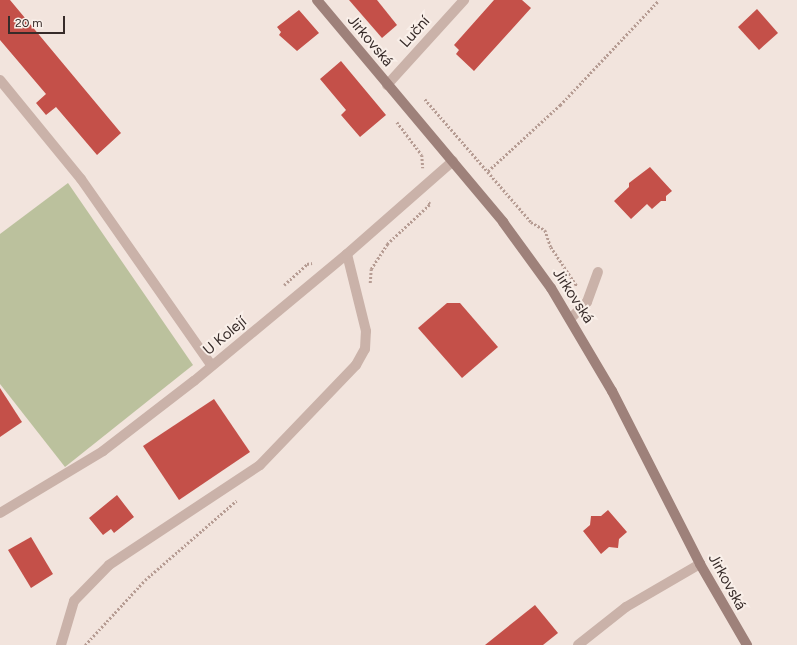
<!DOCTYPE html>
<meta charset="utf-8">
<style>
body{margin:0}
#map{position:relative;width:797px;height:645px;overflow:hidden;background:#f2e4dd;font-family:Figtree,sans-serif}
div>[style]{position:absolute}
.green>*{inset:0;background:#bbc19d}
.building>*{inset:0;background:#c45049}
.path>*{height:2.5px;margin-top:-1.25px;transform-origin:0;background:repeating-linear-gradient(90deg,#b69c93 0 2px,transparent 0 4px)}
.service>*{height:10px;margin:-5px;padding:0 5px;transform-origin:5px;border-radius:5px;background:#cab2a9}
.minor>*{height:10px;margin:-5px;padding:0 5px;transform-origin:5px;border-radius:5px;background:#cab2a9}
.secondary>*{height:10px;margin:-5px;padding:0 5px;transform-origin:5px;border-radius:5px;background:#9e817a}
span{translate:-50% -50%;white-space:nowrap;text-align:center;line-height:1.15;-webkit-text-stroke:4px #f9efe9;paint-order:stroke}
.street-label{font-size:15px;color:#372b29}
.scale{position:absolute;left:8px;top:16px;width:57px;height:18px;box-sizing:border-box;border:2px solid #372b29;border-top:0;padding-left:5px;font-size:12px;line-height:14px;white-space:nowrap;color:#372b29;-webkit-text-stroke:3px #f9efe9;paint-order:stroke}
</style>
<div id="map">
<div class="green">
<i style="clip-path:polygon(68px 183px,193px 365px,65px 467px,0 384px,0 234px)"></i>
</div>
<div class="building">
<i style="clip-path:polygon(0 0,10px 0,121px 133px,97px 155px,56px 107px,46px 115px,36px 103px,46px 94px,0 40px)"></i>
<i style="clip-path:polygon(349px 0,377px 0,397px 25px,382px 38px)"></i>
<i style="clip-path:polygon(494px 0,522px 0,531px 8px,474px 71px,456px 54px,459px 50px,454px 45px)"></i>
<i style="clip-path:polygon(757px 9px,778px 33px,759px 50px,738px 27px)"></i>
<i style="clip-path:polygon(299px 10px,319px 33px,297px 51px,279px 35px,281px 32px,277px 27px)"></i>
<i style="clip-path:polygon(341px 61px,386px 115px,360px 137px,341px 115px,346px 110px,320px 79px)"></i>
<i style="clip-path:polygon(650px 167px,672px 191px,666px 196px,666px 201px,661px 201px,652px 209px,647px 204px,631px 219px,614px 201px,629px 187px,629px 183px)"></i>
<i style="clip-path:polygon(447px 303px,460px 303px,498px 347px,462px 378px,418px 328px)"></i>
<i style="clip-path:polygon(0 388px,22px 422px,0 437px)"></i>
<i style="clip-path:polygon(214px 399px,250px 452px,179px 500px,143px 446px)"></i>
<i style="clip-path:polygon(117px 495px,134px 517px,114px 533px,111px 529px,103px 535px,89px 518px)"></i>
<i style="clip-path:polygon(608px 510px,627px 532px,619px 539px,618px 548px,609px 547px,601px 554px,583px 531px,590px 525px,591px 516px,601px 516px)"></i>
<i style="clip-path:polygon(31px 537px,53px 574px,31px 588px,8px 550px)"></i>
<i style="clip-path:polygon(535px 605px,558px 633px,543px 645px,485px 645px)"></i>
</div>
<div class="path">
<i style="left:425px;top:99px;width:162px;rotate:49.2deg"></i>
<i style="left:531px;top:222px;width:16px;rotate:30deg"></i>
<i style="left:545px;top:230px;width:18px;rotate:71deg"></i>
<i style="left:551px;top:247px;width:47px;rotate:56.3deg"></i>
<i style="left:397px;top:122px;width:41px;rotate:52.9deg"></i>
<i style="left:422px;top:155px;width:13px;rotate:86deg"></i>
<i style="left:488px;top:171px;width:98px;rotate:-42.5deg"></i>
<i style="left:560px;top:105px;width:144px;rotate:-46.7deg"></i>
<i style="left:370px;top:283px;width:14px;rotate:-86deg"></i>
<i style="left:371px;top:269px;width:30px;rotate:-57deg"></i>
<i style="left:387px;top:244px;width:59px;rotate:-42.9deg"></i>
<i style="left:430px;top:204px;width:4px;rotate:-146deg"></i>
<i style="left:284px;top:285px;width:31px;rotate:-42deg"></i>
<i style="left:307px;top:264px;width:5px;rotate:-11deg"></i>
<i style="left:85px;top:645px;width:88px;rotate:-47.3deg"></i>
<i style="left:145px;top:580px;width:121px;rotate:-41deg"></i>
</div>
<div class="service">
<i style="left:0;top:80px;width:128px;rotate:50.7deg"></i>
<i style="left:81px;top:179px;width:228px;rotate:55deg"></i>
<i style="left:570px;top:319px;width:24px;rotate:-45deg"></i>
<i style="left:587px;top:302px;width:32px;rotate:-70deg"></i>
<i style="left:61px;top:645px;width:46px;rotate:-73.5deg"></i>
<i style="left:74px;top:601px;width:50px;rotate:-45.8deg"></i>
<i style="left:109px;top:565px;width:181px;rotate:-33.5deg"></i>
<i style="left:260px;top:465px;width:139px;rotate:-46.2deg"></i>
<i style="left:356px;top:365px;width:18px;rotate:-61deg"></i>
<i style="left:365px;top:349px;width:18px;rotate:-87deg"></i>
<i style="left:366px;top:331px;width:79px;rotate:-103.9deg"></i>
<i style="left:578px;top:645px;width:61px;rotate:-38.4deg"></i>
<i style="left:626px;top:607px;width:86px;rotate:-30.2deg"></i>
</div>
<div class="minor">
<i style="left:387px;top:85px;width:115px;rotate:-47.8deg"></i>
<i style="left:0;top:513px;width:120px;rotate:-31deg"></i>
<i style="left:103px;top:451px;width:115px;rotate:-37.6deg"></i>
<i style="left:194px;top:381px;width:199px;rotate:-39.7deg"></i>
<i style="left:347px;top:254px;width:141px;rotate:-41.3deg"></i>
</div>
<div class="secondary">
<i style="left:317px;top:0;width:290px;rotate:50deg"></i>
<i style="left:503px;top:222px;width:82px;rotate:54deg"></i>
<i style="left:551px;top:288px;width:120px;rotate:59.4deg"></i>
<i style="left:612px;top:391px;width:194px;rotate:63deg"></i>
<i style="left:700px;top:564px;width:94px;rotate:59.9deg"></i>
</div>
<div class="street-label">
<span style="left:415px;top:32px;rotate:-48deg">Luční</span>
<span style="left:370px;top:41px;rotate:50deg">Jirkovská</span>
<span style="left:573px;top:296px;rotate:57deg">Jirkovská</span>
<span style="left:225px;top:336px;rotate:-40deg">U Kolejí</span>
<span style="left:727px;top:582px;rotate:61deg">Jirkovská</span>
</div>
<div class="scale">20 m</div>
</div>
